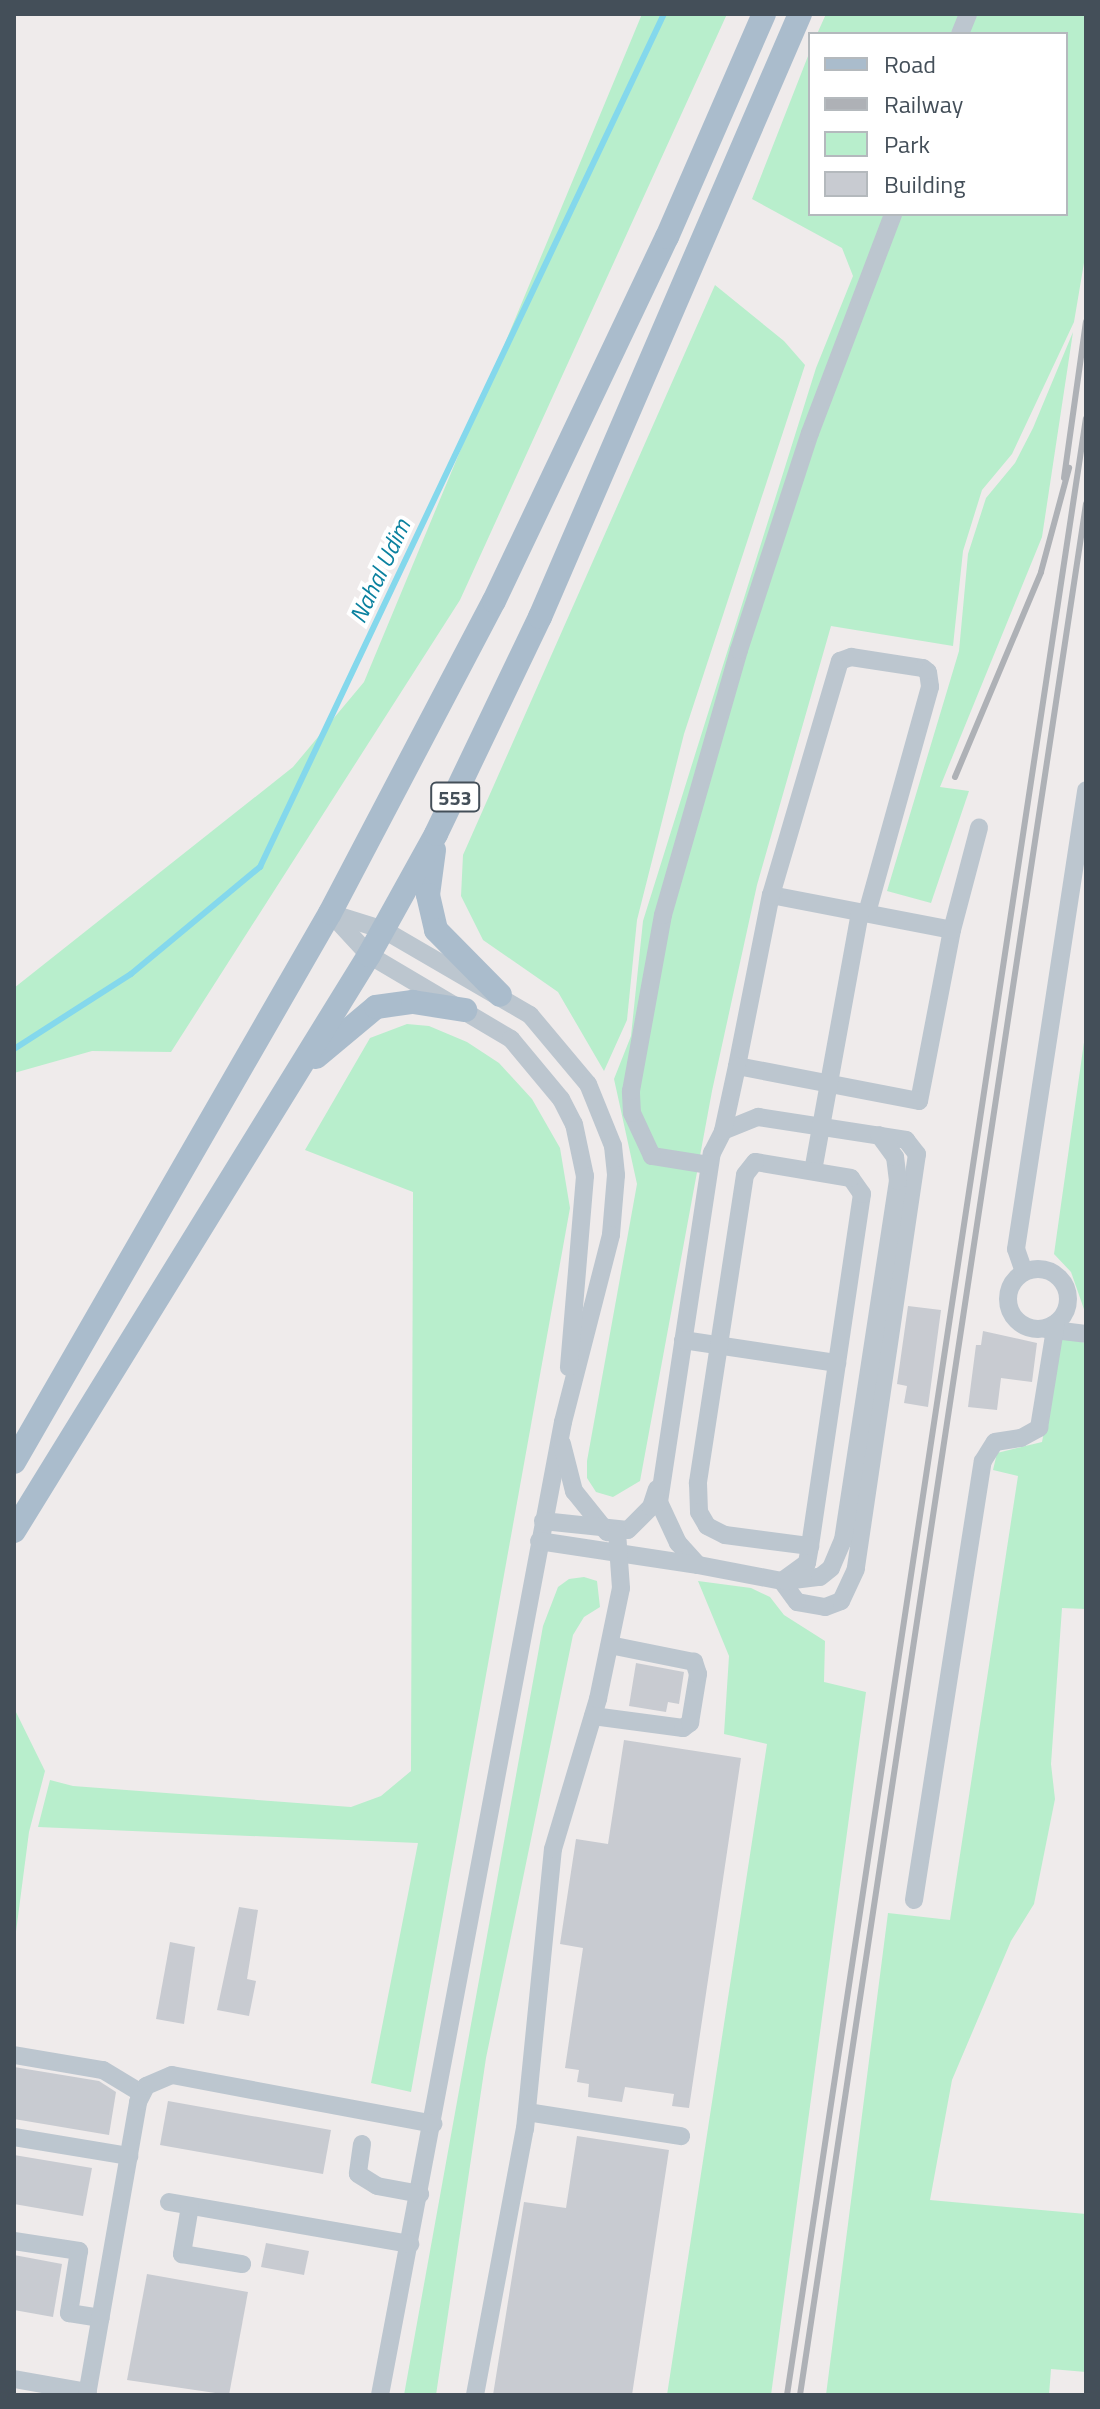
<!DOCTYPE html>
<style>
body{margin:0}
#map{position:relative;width:1100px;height:2409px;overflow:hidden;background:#efebeb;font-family:"Titillium Web",sans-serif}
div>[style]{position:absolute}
.green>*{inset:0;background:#b8eecc}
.stream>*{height:6px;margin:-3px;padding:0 3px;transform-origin:3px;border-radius:3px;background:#84d8ec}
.building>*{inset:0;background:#c8cbd1}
.minor>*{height:18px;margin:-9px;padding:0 9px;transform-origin:9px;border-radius:9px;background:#bcc6cf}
.minor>.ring{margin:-9px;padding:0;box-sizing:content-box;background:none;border:18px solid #bcc6cf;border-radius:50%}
.major>*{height:24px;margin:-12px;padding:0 12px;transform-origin:12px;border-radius:12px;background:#aabccc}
.rail>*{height:6px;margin:-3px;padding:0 3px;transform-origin:3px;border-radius:3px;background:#aeb1b6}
span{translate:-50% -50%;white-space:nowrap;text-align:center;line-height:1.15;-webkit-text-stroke:8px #fff;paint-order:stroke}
.shield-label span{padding:2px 6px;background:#fff;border:2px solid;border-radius:6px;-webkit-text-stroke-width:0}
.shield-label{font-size:20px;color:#444f59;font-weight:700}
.water-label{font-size:24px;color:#0a819f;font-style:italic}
.frame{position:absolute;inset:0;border:16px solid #444f59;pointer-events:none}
.legend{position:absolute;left:808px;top:32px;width:260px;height:184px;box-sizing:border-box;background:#fff;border:2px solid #b4b9bd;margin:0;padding:10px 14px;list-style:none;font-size:24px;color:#444f59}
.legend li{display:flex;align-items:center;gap:16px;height:40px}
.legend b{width:40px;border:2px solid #b4b9bd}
</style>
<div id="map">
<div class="green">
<i style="clip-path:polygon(642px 14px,727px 14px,460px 600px,171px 1052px,92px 1051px,14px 1073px,14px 988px,293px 767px,364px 682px)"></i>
<i style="clip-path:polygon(826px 14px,1086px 14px,1086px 251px,1074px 322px,1012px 454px,982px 490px,963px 551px,953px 646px,831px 626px,757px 885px,712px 1091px,640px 1481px,613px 1497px,596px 1492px,587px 1478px,587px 1461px,637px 1184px,614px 1079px,631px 1036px,643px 921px,816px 368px,853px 276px,842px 248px,752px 199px,810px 51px,810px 214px,1066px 214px,1066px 34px,817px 34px)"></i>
<i style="clip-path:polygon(715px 285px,784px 341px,805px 365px,684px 734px,637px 920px,627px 1020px,604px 1071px,558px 992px,483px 940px,461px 896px,463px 855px)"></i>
<i style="clip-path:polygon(1073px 332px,1042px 537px,940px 787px,969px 791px,931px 903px,887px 891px,959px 651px,968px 554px,986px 498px,1015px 463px,1033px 428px)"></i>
<i style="clip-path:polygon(407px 1024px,429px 1026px,467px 1042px,499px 1063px,532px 1099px,560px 1148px,570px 1208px,411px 2092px,371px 2083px,418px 1843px,38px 1827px,50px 1780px,73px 1786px,351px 1807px,381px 1796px,411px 1771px,413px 1192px,305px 1150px,370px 1038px)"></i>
<i style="clip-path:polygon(1086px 1028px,1086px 1315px,1071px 1272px,1054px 1254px)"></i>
<i style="clip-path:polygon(1062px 1338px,1086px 1343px,1086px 1609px,1062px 1608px,1051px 1764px,1055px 1799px,1034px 1904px,1011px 1941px,952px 2080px,930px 2200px,1086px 2214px,1086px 2372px,1051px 2369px,1049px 2395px,826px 2395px,888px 1913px,950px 1920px,1018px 1476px,993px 1470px,997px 1453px,1042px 1442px)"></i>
<i style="clip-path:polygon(584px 1577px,597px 1581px,600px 1607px,584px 1617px,573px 1635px,486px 2058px,436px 2395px,404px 2395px,543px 1626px,558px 1587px,569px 1579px)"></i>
<i style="clip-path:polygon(698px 1581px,751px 1588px,770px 1597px,784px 1615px,825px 1641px,824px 1682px,866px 1692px,771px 2395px,667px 2395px,767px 1744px,724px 1734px,729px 1656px)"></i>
<i style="clip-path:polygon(14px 1708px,45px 1771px,29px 1832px,14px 1947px)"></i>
</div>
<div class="stream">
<i style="left:14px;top:1049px;width:139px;rotate:-32.7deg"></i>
<i style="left:131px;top:974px;width:168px;rotate:-39.7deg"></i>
<i style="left:260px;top:867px;width:944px;rotate:-64.66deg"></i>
</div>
<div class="building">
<i style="clip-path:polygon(908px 1306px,941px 1310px,928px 1407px,904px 1403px,907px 1386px,897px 1384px)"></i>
<i style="clip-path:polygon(983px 1331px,1037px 1343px,1032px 1382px,1001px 1378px,997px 1410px,968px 1407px,976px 1345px,981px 1345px)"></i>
<i style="clip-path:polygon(636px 1663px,684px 1672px,679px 1704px,668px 1702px,666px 1712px,629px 1706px)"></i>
<i style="clip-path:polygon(624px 1740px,741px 1758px,689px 2108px,672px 2106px,674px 2094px,625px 2087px,622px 2102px,588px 2097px,589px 2084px,577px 2082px,579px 2070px,565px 2068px,583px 1948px,560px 1944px,576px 1839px,608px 1844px)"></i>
<i style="clip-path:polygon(239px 1907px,258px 1910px,247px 1979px,256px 1981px,249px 2016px,217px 2010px)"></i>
<i style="clip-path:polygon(170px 1942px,195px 1947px,184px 2024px,156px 2019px)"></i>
<i style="clip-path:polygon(14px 2067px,99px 2081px,116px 2092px,109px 2135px,14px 2119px)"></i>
<i style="clip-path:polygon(168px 2101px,331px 2130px,323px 2174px,160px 2145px)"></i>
<i style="clip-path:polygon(577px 2136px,669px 2150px,632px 2395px,493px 2395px,524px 2202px,566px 2208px)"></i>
<i style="clip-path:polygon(14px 2155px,92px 2168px,83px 2216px,14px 2204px)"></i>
<i style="clip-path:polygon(266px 2243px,309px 2251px,304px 2275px,261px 2267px)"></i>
<i style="clip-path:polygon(14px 2255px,62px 2264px,53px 2317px,14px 2310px)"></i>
<i style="clip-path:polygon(147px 2274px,248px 2292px,229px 2395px,127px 2380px)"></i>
</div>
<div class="minor">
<i style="left:960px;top:34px;width:22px;rotate:-68deg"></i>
<i style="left:771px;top:895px;width:184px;rotate:10.9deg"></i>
<i style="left:952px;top:930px;width:174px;rotate:100.9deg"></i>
<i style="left:919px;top:1101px;width:185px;rotate:-169.1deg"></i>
<i style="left:737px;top:1066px;width:174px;rotate:-78.8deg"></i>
<i style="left:771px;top:895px;width:244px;rotate:-73.6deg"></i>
<i style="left:840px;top:661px;width:12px;rotate:-20deg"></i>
<i style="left:851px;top:657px;width:73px;rotate:8.7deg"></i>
<i style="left:923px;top:668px;width:6px;rotate:39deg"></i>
<i style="left:928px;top:672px;width:15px;rotate:82deg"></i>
<i style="left:930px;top:687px;width:235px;rotate:105.6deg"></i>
<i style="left:330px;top:913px;width:57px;rotate:17.5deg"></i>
<i style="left:384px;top:930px;width:169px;rotate:30.2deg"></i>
<i style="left:530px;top:1015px;width:90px;rotate:50deg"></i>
<i style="left:588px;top:1084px;width:67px;rotate:68deg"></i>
<i style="left:613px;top:1146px;width:29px;rotate:84deg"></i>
<i style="left:616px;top:1175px;width:60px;rotate:94.8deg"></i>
<i style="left:611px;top:1235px;width:193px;rotate:104.4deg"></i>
<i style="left:563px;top:1422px;width:990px;rotate:100.65deg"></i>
<i style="left:333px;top:916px;width:53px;rotate:47.3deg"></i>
<i style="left:369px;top:955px;width:165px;rotate:30.6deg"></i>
<i style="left:511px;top:1039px;width:78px;rotate:50.2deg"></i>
<i style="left:561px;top:1099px;width:28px;rotate:63deg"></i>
<i style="left:574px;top:1124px;width:53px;rotate:78.1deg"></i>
<i style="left:585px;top:1176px;width:192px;rotate:94.8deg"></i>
<i style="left:952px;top:930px;width:106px;rotate:-75.2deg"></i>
<i style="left:758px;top:1117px;width:150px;rotate:8.8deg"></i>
<i style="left:906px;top:1140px;width:18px;rotate:52deg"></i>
<i style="left:917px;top:1154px;width:419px;rotate:98.4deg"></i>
<i style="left:856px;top:1569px;width:35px;rotate:115deg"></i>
<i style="left:841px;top:1601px;width:17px;rotate:159deg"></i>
<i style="left:825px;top:1607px;width:28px;rotate:-170deg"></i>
<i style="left:797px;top:1602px;width:26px;rotate:-126deg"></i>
<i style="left:782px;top:1581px;width:86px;rotate:-169.2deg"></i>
<i style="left:698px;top:1565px;width:30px;rotate:-132deg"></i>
<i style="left:678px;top:1543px;width:45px;rotate:-114.9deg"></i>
<i style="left:659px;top:1502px;width:353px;rotate:-81.4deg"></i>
<i style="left:712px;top:1153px;width:25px;rotate:-63deg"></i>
<i style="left:723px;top:1131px;width:38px;rotate:-22deg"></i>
<i style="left:723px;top:1131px;width:66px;rotate:-77.8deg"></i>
<i style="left:709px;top:1165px;width:58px;rotate:-171deg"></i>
<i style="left:652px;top:1156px;width:47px;rotate:-114.9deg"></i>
<i style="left:632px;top:1113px;width:22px;rotate:-93deg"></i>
<i style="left:631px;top:1091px;width:179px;rotate:-79.7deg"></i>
<i style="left:663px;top:915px;width:276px;rotate:-74deg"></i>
<i style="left:739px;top:650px;width:228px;rotate:-71.9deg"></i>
<i style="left:810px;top:433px;width:234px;rotate:-69.2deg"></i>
<i style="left:813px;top:1171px;width:263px;rotate:-79.7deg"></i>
<i class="ring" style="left:1008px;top:1269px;width:42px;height:42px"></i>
<i style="left:1024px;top:1272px;width:24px;rotate:-109deg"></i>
<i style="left:1016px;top:1249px;width:464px;rotate:-81.3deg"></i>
<i style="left:1046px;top:1329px;width:40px;rotate:7.1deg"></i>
<i style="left:683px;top:1340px;width:156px;rotate:8.5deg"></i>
<i style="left:562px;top:1444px;width:49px;rotate:75.7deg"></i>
<i style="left:574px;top:1491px;width:53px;rotate:51.2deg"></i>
<i style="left:543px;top:1521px;width:85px;rotate:6deg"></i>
<i style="left:628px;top:1530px;width:33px;rotate:-45deg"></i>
<i style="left:651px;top:1507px;width:19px;rotate:-72deg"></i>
<i style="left:539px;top:1541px;width:161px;rotate:8.6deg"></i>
<i style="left:782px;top:1581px;width:31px;rotate:-36deg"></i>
<i style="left:807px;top:1563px;width:17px;rotate:-80deg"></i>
<i style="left:810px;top:1546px;width:356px;rotate:-81.6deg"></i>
<i style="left:862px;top:1194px;width:19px;rotate:-125deg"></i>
<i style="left:851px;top:1178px;width:97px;rotate:-170.5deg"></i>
<i style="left:755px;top:1162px;width:16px;rotate:128deg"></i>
<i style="left:745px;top:1175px;width:312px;rotate:98.7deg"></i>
<i style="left:698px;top:1483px;width:29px;rotate:88deg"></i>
<i style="left:699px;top:1512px;width:16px;rotate:60deg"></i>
<i style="left:707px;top:1526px;width:20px;rotate:27deg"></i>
<i style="left:725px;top:1535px;width:86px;rotate:7.4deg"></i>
<i style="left:785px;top:1581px;width:35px;rotate:-7deg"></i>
<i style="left:820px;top:1577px;width:14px;rotate:-39deg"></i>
<i style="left:831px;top:1568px;width:30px;rotate:-67deg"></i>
<i style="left:843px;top:1540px;width:363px;rotate:-81.3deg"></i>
<i style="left:898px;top:1181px;width:24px;rotate:-97deg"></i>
<i style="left:895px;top:1157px;width:27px;rotate:-126deg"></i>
<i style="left:593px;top:1716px;width:91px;rotate:7.6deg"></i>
<i style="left:683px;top:1728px;width:9px;rotate:-36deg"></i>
<i style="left:690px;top:1723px;width:50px;rotate:-80.7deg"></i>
<i style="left:698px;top:1674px;width:13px;rotate:-108deg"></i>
<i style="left:694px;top:1662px;width:86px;rotate:-168.6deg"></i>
<i style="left:914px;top:1900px;width:444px;rotate:-81.1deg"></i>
<i style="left:983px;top:1461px;width:22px;rotate:-58deg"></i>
<i style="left:995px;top:1442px;width:26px;rotate:-9deg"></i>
<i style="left:1021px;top:1438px;width:21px;rotate:-29deg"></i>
<i style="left:1039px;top:1428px;width:106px;rotate:-80.8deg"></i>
<i style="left:14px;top:2055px;width:90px;rotate:9.6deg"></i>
<i style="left:103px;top:2070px;width:44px;rotate:31.2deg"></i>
<i style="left:527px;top:2112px;width:156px;rotate:8.9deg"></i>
<i style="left:14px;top:2137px;width:117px;rotate:9.4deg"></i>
<i style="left:362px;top:2144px;width:30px;rotate:98deg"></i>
<i style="left:358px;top:2174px;width:22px;rotate:32deg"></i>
<i style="left:377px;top:2186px;width:44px;rotate:10.5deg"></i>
<i style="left:169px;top:2202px;width:245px;rotate:9.9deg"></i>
<i style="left:190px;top:2206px;width:49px;rotate:99.5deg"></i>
<i style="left:182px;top:2254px;width:61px;rotate:9.5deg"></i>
<i style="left:14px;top:2241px;width:66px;rotate:8.7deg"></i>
<i style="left:79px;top:2251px;width:63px;rotate:99.2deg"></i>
<i style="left:69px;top:2313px;width:32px;rotate:9deg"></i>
<i style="left:14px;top:2379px;width:75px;rotate:10deg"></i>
<i style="left:87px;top:2395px;width:297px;rotate:-80.1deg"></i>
<i style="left:138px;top:2102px;width:18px;rotate:-63deg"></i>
<i style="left:146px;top:2086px;width:28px;rotate:-23deg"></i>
<i style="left:172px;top:2075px;width:266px;rotate:10.6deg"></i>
<i style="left:475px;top:2395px;width:271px;rotate:-79.4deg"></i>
<i style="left:525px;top:2129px;width:281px;rotate:-84.3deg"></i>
<i style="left:553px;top:1849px;width:157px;rotate:-73.3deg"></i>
<i style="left:598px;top:1699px;width:113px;rotate:-78.3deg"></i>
<i style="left:621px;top:1588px;width:56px;rotate:-94.1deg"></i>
</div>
<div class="major">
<i style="left:434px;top:850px;width:45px;rotate:97.6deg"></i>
<i style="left:428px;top:895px;width:36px;rotate:77deg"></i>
<i style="left:436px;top:930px;width:91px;rotate:45.4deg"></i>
<i style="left:316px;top:1057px;width:78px;rotate:-39.8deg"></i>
<i style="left:376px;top:1007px;width:37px;rotate:-8deg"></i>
<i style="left:413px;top:1002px;width:53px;rotate:8.7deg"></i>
<i style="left:14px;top:1462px;width:633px;rotate:-60.08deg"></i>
<i style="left:330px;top:913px;width:352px;rotate:-62.3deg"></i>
<i style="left:494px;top:601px;width:403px;rotate:-64.6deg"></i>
<i style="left:667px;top:237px;width:243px;rotate:-66.5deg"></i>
<i style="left:14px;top:1531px;width:677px;rotate:-58.35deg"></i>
<i style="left:369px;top:955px;width:138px;rotate:-61deg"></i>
<i style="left:436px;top:834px;width:241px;rotate:-64.4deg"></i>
<i style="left:540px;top:617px;width:657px;rotate:-66.68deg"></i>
</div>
<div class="rail">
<i style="left:1064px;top:478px;width:158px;rotate:-82deg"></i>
<i style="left:955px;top:777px;width:222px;rotate:-67.2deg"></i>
<i style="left:1041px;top:572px;width:108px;rotate:-74.9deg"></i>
<i style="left:787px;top:2395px;width:1999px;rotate:-81.4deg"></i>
<i style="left:800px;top:2395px;width:1913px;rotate:-81.4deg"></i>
</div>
<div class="shield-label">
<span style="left:455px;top:797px">553</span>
</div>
<div class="water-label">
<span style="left:380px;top:571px;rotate:-65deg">Nahal Udim</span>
</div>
<div class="frame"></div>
<ul class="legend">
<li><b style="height:10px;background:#aabccc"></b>Road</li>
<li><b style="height:10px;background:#aeb1b6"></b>Railway</li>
<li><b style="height:22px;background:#b8eecc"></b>Park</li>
<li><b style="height:22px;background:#c8cbd1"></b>Building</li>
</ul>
</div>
